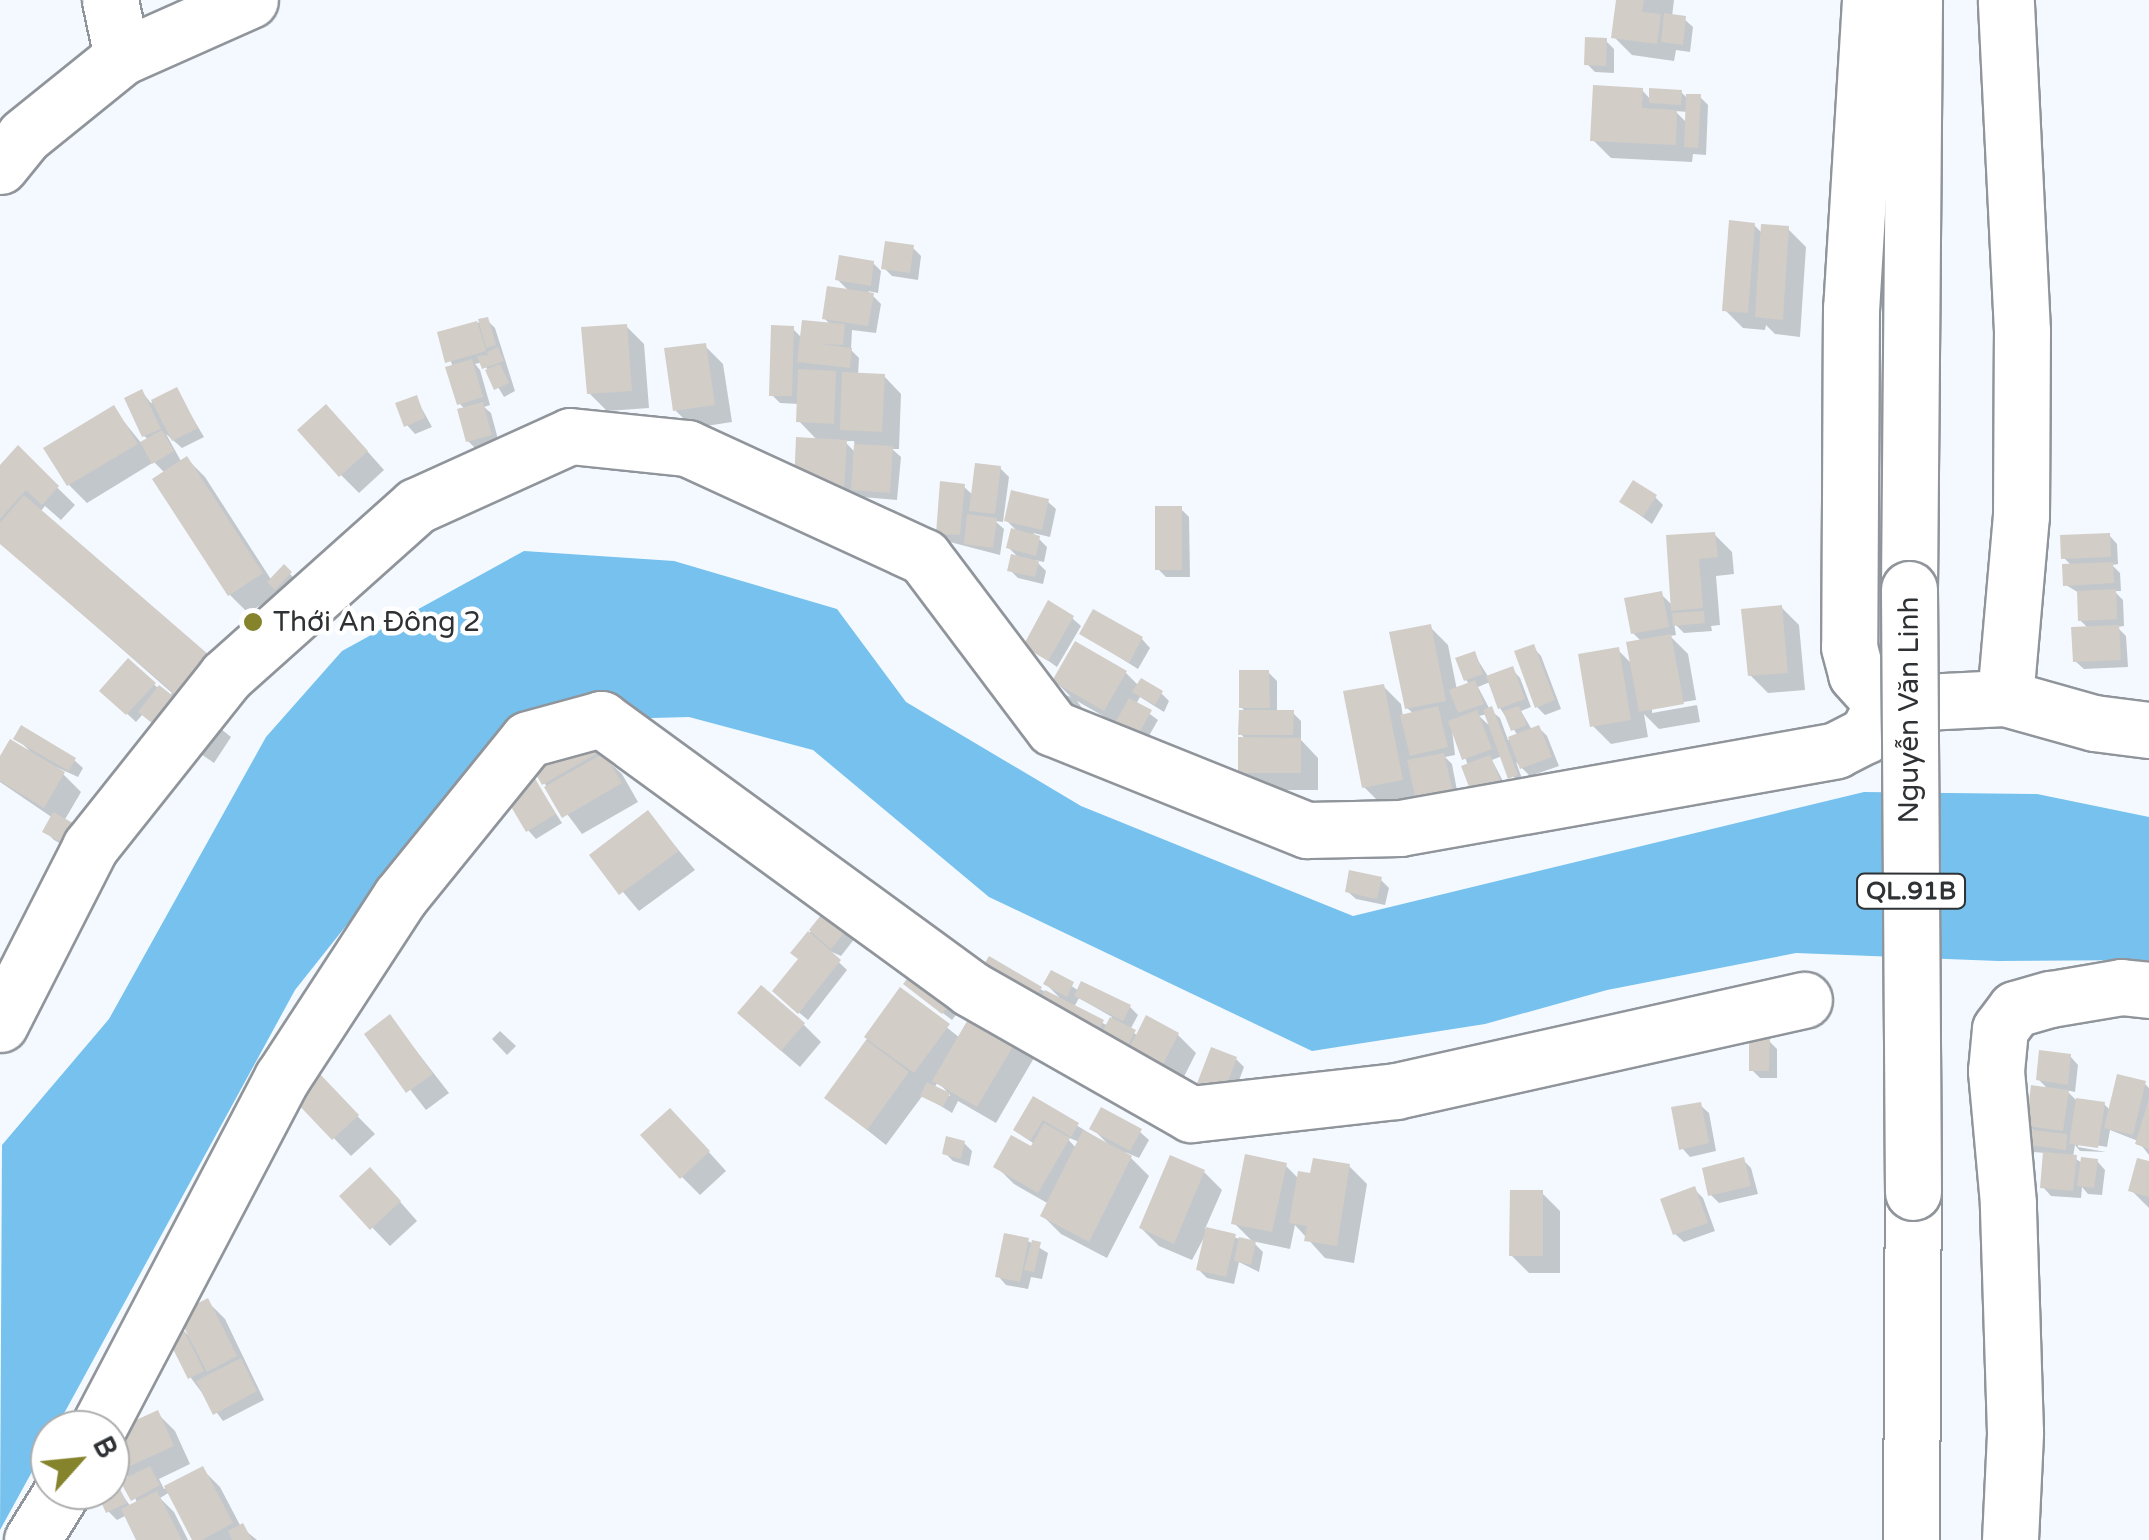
<!DOCTYPE html>
<meta charset="utf-8">
<style>
body{margin:0}
#map{position:relative;width:2149px;height:1540px;overflow:hidden;background:#f3f9ff;font-family:"Varela Round",sans-serif}
div>[style]{position:absolute}
.water>*{inset:0;background:#76c1ed}
.shadow>*{inset:0;background:#0003}
.building>*{inset:0;background:#d3cdc7}
.roads{filter:drop-shadow(2px 0 #90959b) drop-shadow(-2px 0 #90959b) drop-shadow(0 2px #90959b) drop-shadow(0 -2px #90959b)}
.minor>*{height:55px;margin:-27.5px;padding:0 27.5px;transform-origin:27.5px;border-radius:27.5px;background:#fff}
.highway>*{height:55px;margin:-27.5px;padding:0 27.5px;transform-origin:27.5px;border-radius:27.5px;background:#fff}
.bridges{filter:drop-shadow(2px 0 #90959b) drop-shadow(-2px 0 #90959b) drop-shadow(0 2px #90959b) drop-shadow(0 -2px #90959b)}
.highway-bridge>*{height:55px;margin:-27.5px;padding:0 27.5px;transform-origin:27.5px;border-radius:27.5px;background:#fff}
.dots>*{width:28px;height:28px;translate:-50% -50%;box-sizing:border-box;border:5px solid #fff;border-radius:50%}
span{translate:-50% -50%;white-space:nowrap;text-align:center;line-height:1.15;-webkit-text-stroke:9px #fff;paint-order:stroke}
.shield-label span{padding:2px 8px;background:#fff;border:2px solid;border-radius:8px;-webkit-text-stroke-width:0}
.shield-label{font-size:25px;color:#2f3234;font-weight:700}
.poi-label{font-size:28px;color:#2f3234}
.left{translate:0 -50%;text-align:left}
.street-label{font-size:28px;color:#2f3234}
.north{position:absolute;left:30px;top:1410px;width:100px;height:100px;box-sizing:border-box;background:#fff;border:2px solid #acadae;border-radius:50%;rotate:63deg;font-size:28px;font-weight:700;line-height:40px;text-align:center;color:#2f3234}
.north::after{content:'';display:block;margin:auto;width:35px;height:45px;background:#85832b;clip-path:polygon(50% 0,100% 100%,50% 72%,0 100%)}
</style>
<div id="map">
<div class="water">
<i style="clip-path:polygon(524px 551px,674px 561px,837px 609px,906px 702px,1081px 806px,1353px 916px,1864px 792px,2037px 794px,2149px 817px,2149px 960px,1998px 961px,1796px 953px,1607px 990px,1485px 1024px,1312px 1051px,989px 897px,813px 750px,689px 717px,508px 722px,295px 990px,55px 1430px,50px 1430px,50px 1439px,0 1530px,2px 1145px,109px 1019px,266px 737px,342px 651px)"></i>
</div>
<div class="shadow">
<i style="clip-path:polygon(1618px 0,1674px 0,1672px 17px,1684px 19px,1693px 27px,1690px 52px,1676px 50px,1674px 61px,1632px 55px,1614px 37px)"></i>
<i style="clip-path:polygon(1606px 41px,1614px 49px,1614px 73px,1595px 72px,1587px 64px)"></i>
<i style="clip-path:polygon(evenodd,1642px 90px,1651px 100px,1681px 92px,1689px 100px,1700px 97px,1708px 105px,1706px 155px,1693px 154px,1692px 162px,1611px 158px,1593px 140px,1642px 90px,1675px 111px,1688px 112px,1688px 124px,1675px 111px)"></i>
<i style="clip-path:polygon(1754px 225px,1763px 234px,1788px 229px,1806px 247px,1800px 337px,1775px 334px,1766px 325px,1765px 330px,1743px 328px,1725px 310px)"></i>
<i style="clip-path:polygon(913px 248px,921px 256px,918px 280px,892px 276px,884px 268px)"></i>
<i style="clip-path:polygon(evenodd,873px 263px,881px 271px,878px 293px,868px 291px,881px 304px,876px 333px,852px 330px,851px 350px,859px 358px,858px 375px,884px 376px,901px 394px,899px 449px,892px 449px,901px 457px,897px 500px,862px 497px,861px 506px,814px 502px,818px 441px,799px 421px,799px 404px,780px 403px,772px 395px,792px 328px,802px 338px,831px 325px,824px 318px,850px 292px,837px 279px,873px 263px,844px 441px,854px 441px,856px 453px,844px 441px)"></i>
<i style="clip-path:polygon(487px 320px,495px 328px,515px 391px,504px 397px,483px 362px,475px 364px,480px 370px,490px 405px,484px 407px,491px 413px,499px 443px,476px 449px,468px 441px,465px 409px,459px 403px,453px 367px,440px 334px)"></i>
<i style="clip-path:polygon(626px 326px,644px 344px,649px 408px,607px 411px,589px 393px)"></i>
<i style="clip-path:polygon(705px 346px,723px 364px,732px 422px,693px 428px,675px 410px)"></i>
<i style="clip-path:polygon(176px 390px,204px 437px,182px 448px,166px 434px,182px 463px,187px 459px,205px 477px,272px 581px,284px 568px,298px 582px,248px 613px,230px 595px,155px 479px,165px 473px,154px 462px,87px 503px,69px 485px,113px 408px,142px 444px,149px 440px,144px 436px,142px 392px,151px 403px)"></i>
<i style="clip-path:polygon(416px 398px,432px 427px,415px 434px,407px 425px)"></i>
<i style="clip-path:polygon(344px 425px,384px 470px,359px 493px,341px 475px)"></i>
<i style="clip-path:polygon(18px 449px,75px 505px,61px 520px,45px 506px,40px 512px,206px 717px,231px 737px,214px 763px,143px 714px,136px 722px,103px 691px,129px 661px,159px 689px,169px 696px,172px 693px,0 542px,0 469px)"></i>
<i style="clip-path:polygon(1000px 468px,1009px 477px,1003px 522px,995px 521px,1004px 529px,1000px 555px,946px 541px,938px 533px,963px 486px,974px 496px)"></i>
<i style="clip-path:polygon(1655px 497px,1663px 505px,1652px 524px,1622px 502px)"></i>
<i style="clip-path:polygon(1047px 501px,1056px 509px,1050px 537px,1033px 533px,1047px 547px,1044px 562px,1035px 560px,1046px 571px,1043px 584px,1018px 578px,1010px 570px,1020px 559px,1008px 547px,1019px 533px,1006px 520px)"></i>
<i style="clip-path:polygon(1181px 509px,1189px 517px,1190px 577px,1166px 577px,1158px 569px)"></i>
<i style="clip-path:polygon(evenodd,1714px 534px,1732px 552px,1734px 574px,1716px 576px,1720px 625px,1711px 626px,1712px 631px,1684px 633px,1674px 623px,1676px 635px,1670px 636px,1688px 654px,1700px 722px,1659px 729px,1644px 714px,1648px 737px,1611px 744px,1593px 726px,1618px 650px,1633px 665px,1642px 642px,1633px 633px,1661px 594px,1673px 606px,1668px 538px,1714px 534px,1696px 700px,1697px 705px,1652px 713px,1652px 707px,1696px 700px)"></i>
<i style="clip-path:polygon(2109px 535px,2117px 544px,2118px 564px,2112px 565px,2120px 573px,2121px 591px,2114px 591px,2123px 600px,2124px 626px,2117px 627px,2126px 636px,2128px 667px,2084px 669px,2075px 661px,2089px 629px,2080px 620px,2079px 593px,2066px 585px,2072px 566px,2064px 558px)"></i>
<i style="clip-path:polygon(1781px 607px,1799px 625px,1805px 690px,1768px 693px,1750px 675px)"></i>
<i style="clip-path:polygon(1072px 618px,1081px 626px,1057px 667px,1026px 645px)"></i>
<i style="clip-path:polygon(evenodd,1430px 627px,1448px 645px,1457px 690px,1470px 685px,1466px 680px,1474px 654px,1489px 678px,1512px 669px,1520px 678px,1531px 707px,1521px 711px,1532px 730px,1539px 728px,1547px 736px,1559px 766px,1530px 776px,1516px 762px,1524px 784px,1519px 786px,1502px 756px,1492px 760px,1507px 789px,1481px 799px,1451px 721px,1455px 755px,1445px 757px,1452px 764px,1459px 801px,1382px 805px,1364px 787px,1383px 686px,1401px 704px,1403px 717px,1414px 714px,1407px 708px,1430px 627px,1490px 682px,1500px 708px,1518px 736px,1508px 740px,1500px 718px,1490px 710px,1478px 687px,1490px 682px,1430px 627px,1487px 714px,1493px 729px,1479px 716px,1487px 714px)"></i>
<i style="clip-path:polygon(1082px 634px,1142px 639px,1150px 648px,1138px 669px)"></i>
<i style="clip-path:polygon(1533px 647px,1541px 656px,1561px 709px,1545px 715px,1537px 707px)"></i>
<i style="clip-path:polygon(1268px 672px,1277px 681px,1277px 713px,1293px 713px,1301px 721px,1301px 740px,1318px 758px,1318px 790px,1258px 790px,1240px 772px,1246px 740px,1241px 734px,1247px 713px,1241px 707px)"></i>
<i style="clip-path:polygon(1126px 673px,1139px 686px,1161px 693px,1169px 701px,1164px 712px,1140px 697px,1136px 704px,1158px 720px,1142px 748px,1117px 724px,1077px 701px,1085px 712px,1065px 707px,1061px 693px,1071px 697px,1055px 681px)"></i>
<i style="clip-path:polygon(16px 738px,74px 760px,83px 768px,78px 777px,56px 767px,81px 792px,64px 821px,89px 859px,54px 840px,46px 832px,53px 818px,0 782px,0 761px,29px 750px)"></i>
<i style="clip-path:polygon(588px 743px,622px 774px,638px 802px,582px 834px,544px 783px)"></i>
<i style="clip-path:polygon(533px 778px,562px 823px,536px 839px,528px 830px)"></i>
<i style="clip-path:polygon(648px 813px,695px 870px,639px 911px,592px 855px)"></i>
<i style="clip-path:polygon(1381px 880px,1389px 888px,1385px 905px,1356px 899px,1347px 891px)"></i>
<i style="clip-path:polygon(826px 913px,855px 938px,841px 956px,825px 949px,847px 970px,808px 1020px,783px 999px,800px 960px,793px 953px)"></i>
<i style="clip-path:polygon(evenodd,1052px 973px,1079px 991px,1130px 1007px,1138px 1015px,1130px 1030px,1138px 1036px,1178px 1035px,1196px 1053px,1172px 1100px,985px 990px,1040px 989px,1063px 1001px,1046px 984px,1052px 973px,1079px 998px,1112px 1017px,1108px 1026px,1074px 1007px,1079px 998px)"></i>
<i style="clip-path:polygon(evenodd,900px 990px,960px 1038px,1016px 1040px,1034px 1058px,996px 1123px,958px 1101px,952px 1113px,923px 1095px,886px 1145px,827px 1098px,900px 990px,938px 1082px,950px 1095px,950px 1096px,934px 1088px,938px 1082px)"></i>
<i style="clip-path:polygon(915px 992px,960px 1010px,952px 1020px)"></i>
<i style="clip-path:polygon(390px 1017px,449px 1093px,426px 1110px,367px 1034px)"></i>
<i style="clip-path:polygon(803px 1024px,821px 1042px,800px 1067px,758px 1031px)"></i>
<i style="clip-path:polygon(500px 1031px,516px 1046px,507px 1055px,492px 1039px)"></i>
<i style="clip-path:polygon(1769px 1041px,1777px 1049px,1777px 1078px,1760px 1078px,1752px 1070px)"></i>
<i style="clip-path:polygon(2070px 1056px,2078px 1065px,2075px 1092px,2066px 1090px,2076px 1100px,2104px 1104px,2111px 1111px,2144px 1083px,2149px 1088px,2149px 1155px,2138px 1141px,2110px 1130px,2107px 1147px,2078px 1142px,2078px 1147px,2106px 1152px,2080px 1151px,2075px 1145px,2073px 1157px,2082px 1163px,2097px 1161px,2105px 1170px,2102px 1195px,2088px 1194px,2082px 1187px,2081px 1198px,2051px 1196px,2043px 1187px,2046px 1153px,2033px 1152px,2025px 1143px,2036px 1133px,2028px 1125px,2049px 1090px,2038px 1079px)"></i>
<i style="clip-path:polygon(1236px 1059px,1244px 1067px,1226px 1116px,1202px 1107px)"></i>
<i style="clip-path:polygon(319px 1077px,375px 1134px,351px 1156px,296px 1099px)"></i>
<i style="clip-path:polygon(evenodd,1033px 1099px,1109px 1145px,1092px 1128px,1140px 1132px,1149px 1140px,1139px 1158px,1125px 1152px,1149px 1176px,1107px 1258px,1061px 1234px,1043px 1216px,1049px 1204px,1014px 1184px,996px 1166px,1034px 1144px,1016px 1130px,1033px 1099px,1065px 1136px,1079px 1142px,1077px 1149px,1065px 1136px)"></i>
<i style="clip-path:polygon(1700px 1105px,1709px 1113px,1716px 1151px,1690px 1157px,1682px 1148px)"></i>
<i style="clip-path:polygon(688px 1129px,726px 1171px,700px 1195px,682px 1177px)"></i>
<i style="clip-path:polygon(964px 1143px,972px 1151px,969px 1166px,953px 1161px,945px 1153px)"></i>
<i style="clip-path:polygon(1743px 1160px,1751px 1168px,1758px 1194px,1719px 1203px,1711px 1195px)"></i>
<i style="clip-path:polygon(2149px 1164px,2149px 1208px,2131px 1190px)"></i>
<i style="clip-path:polygon(1286px 1166px,1299px 1179px,1349px 1166px,1367px 1184px,1354px 1263px,1325px 1258px,1295px 1225px,1290px 1249px,1252px 1241px,1263px 1252px,1259px 1272px,1239px 1262px,1234px 1284px,1207px 1278px,1199px 1270px,1207px 1232px,1192px 1260px,1159px 1246px,1141px 1228px,1204px 1172px,1222px 1190px,1205px 1229px,1254px 1243px,1234px 1223px)"></i>
<i style="clip-path:polygon(388px 1188px,417px 1221px,390px 1246px,342px 1196px)"></i>
<i style="clip-path:polygon(1694px 1189px,1703px 1198px,1715px 1231px,1684px 1242px,1675px 1234px)"></i>
<i style="clip-path:polygon(1542px 1193px,1560px 1211px,1560px 1273px,1529px 1273px,1511px 1255px)"></i>
<i style="clip-path:polygon(1028px 1241px,1048px 1253px,1042px 1279px,1031px 1277px,1028px 1289px,1006px 1285px,998px 1276px)"></i>
<i style="clip-path:polygon(207px 1301px,225px 1319px,264px 1400px,223px 1421px,191px 1378px,179px 1326px,190px 1337px)"></i>
<i style="clip-path:polygon(157px 1413px,175px 1431px,190px 1464px,159px 1479px,164px 1489px,202px 1469px,220px 1487px,241px 1527px,257px 1540px,195px 1540px,170px 1492px,160px 1498px,174px 1512px,188px 1540px,139px 1540px,127px 1515px,117px 1520px,108px 1511px,116px 1486px,131px 1507px,137px 1504px,130px 1479px,121px 1470px)"></i>
</div>
<div class="building">
<i style="clip-path:polygon(1616px 0,1644px 0,1642px 12px,1661px 14px,1657px 44px,1611px 38px)"></i>
<i style="clip-path:polygon(1664px 13px,1686px 16px,1683px 45px,1661px 42px)"></i>
<i style="clip-path:polygon(1585px 37px,1607px 38px,1606px 66px,1584px 65px)"></i>
<i style="clip-path:polygon(1593px 85px,1643px 88px,1642px 108px,1677px 110px,1676px 145px,1590px 141px)"></i>
<i style="clip-path:polygon(1649px 88px,1682px 90px,1681px 105px,1649px 103px)"></i>
<i style="clip-path:polygon(1686px 94px,1701px 94px,1698px 148px,1684px 147px)"></i>
<i style="clip-path:polygon(1729px 220px,1755px 223px,1748px 313px,1722px 311px)"></i>
<i style="clip-path:polygon(1761px 224px,1789px 226px,1783px 320px,1755px 317px)"></i>
<i style="clip-path:polygon(885px 241px,914px 245px,910px 273px,881px 269px)"></i>
<i style="clip-path:polygon(839px 255px,874px 261px,871px 286px,835px 280px)"></i>
<i style="clip-path:polygon(827px 286px,874px 293px,868px 326px,822px 319px)"></i>
<i style="clip-path:polygon(488px 317px,496px 345px,486px 348px,478px 319px)"></i>
<i style="clip-path:polygon(802px 320px,845px 324px,843px 345px,819px 344px,852px 348px,850px 368px,797px 362px)"></i>
<i style="clip-path:polygon(477px 321px,486px 351px,445px 363px,437px 332px)"></i>
<i style="clip-path:polygon(627px 324px,632px 391px,587px 394px,581px 327px)"></i>
<i style="clip-path:polygon(771px 325px,794px 326px,792px 396px,769px 396px)"></i>
<i style="clip-path:polygon(706px 343px,715px 405px,673px 411px,664px 348px)"></i>
<i style="clip-path:polygon(498px 347px,504px 361px,482px 369px,477px 356px,488px 355px,487px 352px)"></i>
<i style="clip-path:polygon(472px 359px,483px 397px,457px 405px,445px 367px)"></i>
<i style="clip-path:polygon(500px 364px,509px 383px,494px 390px,485px 370px)"></i>
<i style="clip-path:polygon(798px 369px,836px 371px,834px 424px,796px 422px)"></i>
<i style="clip-path:polygon(842px 372px,885px 374px,882px 432px,840px 430px)"></i>
<i style="clip-path:polygon(177px 387px,198px 428px,172px 441px,151px 400px)"></i>
<i style="clip-path:polygon(142px 389px,161px 429px,142px 437px,124px 398px)"></i>
<i style="clip-path:polygon(417px 395px,425px 418px,404px 427px,395px 403px)"></i>
<i style="clip-path:polygon(483px 402px,492px 435px,466px 442px,457px 409px)"></i>
<i style="clip-path:polygon(326px 404px,368px 451px,339px 477px,297px 430px)"></i>
<i style="clip-path:polygon(114px 405px,138px 444px,67px 486px,43px 448px)"></i>
<i style="clip-path:polygon(162px 430px,174px 451px,152px 464px,140px 442px)"></i>
<i style="clip-path:polygon(796px 437px,847px 440px,844px 489px,794px 485px)"></i>
<i style="clip-path:polygon(854px 444px,893px 446px,890px 493px,851px 490px)"></i>
<i style="clip-path:polygon(18px 445px,59px 486px,42px 505px,26px 490px,0 519px,0 465px)"></i>
<i style="clip-path:polygon(187px 456px,263px 573px,228px 596px,152px 479px)"></i>
<i style="clip-path:polygon(975px 463px,1001px 466px,995px 514px,969px 511px)"></i>
<i style="clip-path:polygon(1633px 480px,1657px 495px,1643px 517px,1619px 502px)"></i>
<i style="clip-path:polygon(940px 481px,965px 484px,960px 535px,936px 534px)"></i>
<i style="clip-path:polygon(1011px 490px,1049px 499px,1042px 530px,1004px 521px)"></i>
<i style="clip-path:polygon(24px 495px,209px 655px,176px 695px,0 544px,0 523px)"></i>
<i style="clip-path:polygon(1155px 506px,1182px 506px,1182px 570px,1155px 570px)"></i>
<i style="clip-path:polygon(967px 514px,997px 518px,993px 548px,964px 544px)"></i>
<i style="clip-path:polygon(1011px 528px,1040px 536px,1036px 556px,1006px 548px)"></i>
<i style="clip-path:polygon(1715px 532px,1718px 557px,1699px 559px,1703px 608px,1671px 611px,1666px 535px)"></i>
<i style="clip-path:polygon(2110px 533px,2111px 557px,2061px 559px,2060px 535px)"></i>
<i style="clip-path:polygon(1011px 554px,1039px 561px,1035px 577px,1007px 571px)"></i>
<i style="clip-path:polygon(2113px 562px,2114px 583px,2063px 586px,2062px 564px)"></i>
<i style="clip-path:polygon(284px 564px,292px 572px,275px 590px,267px 582px)"></i>
<i style="clip-path:polygon(2116px 589px,2117px 619px,2078px 621px,2077px 591px)"></i>
<i style="clip-path:polygon(1662px 591px,1669px 627px,1631px 634px,1624px 598px)"></i>
<i style="clip-path:polygon(1048px 600px,1074px 616px,1048px 661px,1023px 646px)"></i>
<i style="clip-path:polygon(1782px 605px,1788px 673px,1748px 676px,1741px 609px)"></i>
<i style="clip-path:polygon(1093px 609px,1143px 637px,1129px 663px,1079px 634px)"></i>
<i style="clip-path:polygon(1704px 611px,1705px 623px,1673px 626px,1672px 613px)"></i>
<i style="clip-path:polygon(1431px 624px,1446px 701px,1405px 709px,1389px 632px)"></i>
<i style="clip-path:polygon(2119px 625px,2121px 660px,2073px 662px,2071px 627px)"></i>
<i style="clip-path:polygon(1671px 634px,1684px 704px,1639px 712px,1626px 642px)"></i>
<i style="clip-path:polygon(1075px 641px,1127px 671px,1104px 711px,1052px 681px)"></i>
<i style="clip-path:polygon(1534px 644px,1555px 700px,1535px 708px,1514px 651px)"></i>
<i style="clip-path:polygon(1619px 647px,1631px 720px,1590px 727px,1578px 654px)"></i>
<i style="clip-path:polygon(1475px 651px,1483px 674px,1464px 681px,1455px 658px)"></i>
<i style="clip-path:polygon(128px 658px,156px 683px,126px 715px,99px 691px)"></i>
<i style="clip-path:polygon(1513px 666px,1525px 699px,1498px 709px,1486px 676px)"></i>
<i style="clip-path:polygon(1239px 670px,1269px 670px,1270px 708px,1239px 708px)"></i>
<i style="clip-path:polygon(1141px 678px,1163px 691px,1155px 705px,1132px 692px)"></i>
<i style="clip-path:polygon(1475px 680px,1484px 704px,1458px 713px,1449px 690px)"></i>
<i style="clip-path:polygon(1384px 684px,1403px 780px,1362px 788px,1343px 691px)"></i>
<i style="clip-path:polygon(159px 685px,183px 704px,162px 731px,138px 712px)"></i>
<i style="clip-path:polygon(1129px 698px,1152px 710px,1134px 742px,1111px 730px)"></i>
<i style="clip-path:polygon(1438px 706px,1448px 747px,1410px 756px,1400px 715px)"></i>
<i style="clip-path:polygon(1492px 706px,1518px 775px,1508px 779px,1483px 710px)"></i>
<i style="clip-path:polygon(1519px 706px,1527px 725px,1511px 731px,1503px 711px)"></i>
<i style="clip-path:polygon(1239px 710px,1294px 710px,1293px 735px,1238px 735px)"></i>
<i style="clip-path:polygon(1477px 710px,1492px 749px,1462px 760px,1448px 721px)"></i>
<i style="clip-path:polygon(21px 725px,76px 758px,69px 771px,13px 739px)"></i>
<i style="clip-path:polygon(1539px 725px,1552px 757px,1520px 769px,1508px 737px)"></i>
<i style="clip-path:polygon(1238px 737px,1301px 738px,1301px 773px,1238px 773px)"></i>
<i style="clip-path:polygon(10px 739px,65px 772px,44px 808px,0 781px,0 756px)"></i>
<i style="clip-path:polygon(589px 740px,596px 754px,542px 785px,534px 771px)"></i>
<i style="clip-path:polygon(604px 753px,622px 783px,562px 818px,544px 787px)"></i>
<i style="clip-path:polygon(1444px 753px,1453px 793px,1416px 800px,1407px 760px)"></i>
<i style="clip-path:polygon(1490px 755px,1500px 780px,1471px 792px,1461px 766px)"></i>
<i style="clip-path:polygon(533px 775px,556px 814px,526px 832px,503px 793px)"></i>
<i style="clip-path:polygon(648px 810px,679px 851px,619px 895px,589px 855px)"></i>
<i style="clip-path:polygon(53px 812px,91px 833px,80px 852px,42px 832px)"></i>
<i style="clip-path:polygon(1349px 870px,1382px 877px,1377px 899px,1345px 892px)"></i>
<i style="clip-path:polygon(825px 910px,848px 928px,831px 949px,809px 930px)"></i>
<i style="clip-path:polygon(808px 931px,841px 960px,798px 1014px,772px 991px,798px 959px,790px 953px)"></i>
<i style="clip-path:polygon(989px 956px,1042px 987px,1026px 1014px,973px 982px)"></i>
<i style="clip-path:polygon(915px 969px,954px 1000px,942px 1014px,903px 984px)"></i>
<i style="clip-path:polygon(1051px 970px,1074px 982px,1067px 997px,1043px 984px)"></i>
<i style="clip-path:polygon(1081px 981px,1131px 1005px,1123px 1021px,1074px 996px)"></i>
<i style="clip-path:polygon(761px 985px,805px 1023px,781px 1051px,737px 1013px)"></i>
<i style="clip-path:polygon(900px 987px,950px 1024px,914px 1073px,864px 1037px)"></i>
<i style="clip-path:polygon(1045px 990px,1104px 1020px,1091px 1047px,1031px 1016px)"></i>
<i style="clip-path:polygon(973px 1011px,1018px 1038px,977px 1107px,932px 1081px)"></i>
<i style="clip-path:polygon(390px 1014px,433px 1074px,406px 1093px,364px 1034px)"></i>
<i style="clip-path:polygon(1146px 1015px,1179px 1033px,1153px 1084px,1120px 1067px)"></i>
<i style="clip-path:polygon(1110px 1017px,1136px 1030px,1117px 1067px,1091px 1053px)"></i>
<i style="clip-path:polygon(1749px 1038px,1770px 1038px,1769px 1071px,1749px 1071px)"></i>
<i style="clip-path:polygon(866px 1040px,909px 1072px,867px 1130px,824px 1098px)"></i>
<i style="clip-path:polygon(1211px 1047px,1237px 1057px,1218px 1110px,1191px 1099px)"></i>
<i style="clip-path:polygon(2039px 1050px,2071px 1054px,2068px 1085px,2036px 1080px)"></i>
<i style="clip-path:polygon(319px 1073px,359px 1115px,332px 1140px,293px 1099px)"></i>
<i style="clip-path:polygon(2117px 1074px,2146px 1081px,2133px 1135px,2104px 1128px)"></i>
<i style="clip-path:polygon(927px 1082px,950px 1093px,943px 1107px,920px 1096px)"></i>
<i style="clip-path:polygon(2031px 1085px,2069px 1090px,2063px 1131px,2026px 1126px)"></i>
<i style="clip-path:polygon(1033px 1096px,1079px 1123px,1071px 1137px,1043px 1120px,1030px 1141px,1013px 1130px)"></i>
<i style="clip-path:polygon(2076px 1098px,2105px 1102px,2098px 1148px,2069px 1144px)"></i>
<i style="clip-path:polygon(2149px 1099px,2149px 1149px,2135px 1144px)"></i>
<i style="clip-path:polygon(1701px 1102px,1709px 1143px,1679px 1150px,1671px 1107px)"></i>
<i style="clip-path:polygon(1101px 1107px,1142px 1129px,1130px 1151px,1089px 1129px)"></i>
<i style="clip-path:polygon(670px 1108px,710px 1151px,680px 1179px,640px 1135px)"></i>
<i style="clip-path:polygon(1044px 1123px,1070px 1138px,1038px 1193px,993px 1167px,1011px 1135px,1031px 1146px)"></i>
<i style="clip-path:polygon(2024px 1129px,2067px 1134px,2066px 1150px,2022px 1144px)"></i>
<i style="clip-path:polygon(1083px 1130px,1132px 1156px,1089px 1242px,1040px 1216px)"></i>
<i style="clip-path:polygon(946px 1136px,965px 1141px,961px 1159px,942px 1154px)"></i>
<i style="clip-path:polygon(2043px 1152px,2077px 1155px,2073px 1191px,2040px 1188px)"></i>
<i style="clip-path:polygon(1245px 1154px,1287px 1163px,1272px 1232px,1231px 1224px)"></i>
<i style="clip-path:polygon(1170px 1155px,1205px 1170px,1174px 1244px,1139px 1228px)"></i>
<i style="clip-path:polygon(1744px 1157px,1751px 1186px,1708px 1196px,1702px 1168px)"></i>
<i style="clip-path:polygon(2081px 1157px,2098px 1159px,2094px 1188px,2077px 1186px)"></i>
<i style="clip-path:polygon(1313px 1158px,1350px 1164px,1337px 1246px,1304px 1241px,1307px 1226px,1289px 1223px,1298px 1171px,1310px 1173px)"></i>
<i style="clip-path:polygon(2137px 1158px,2149px 1161px,2149px 1197px,2128px 1191px)"></i>
<i style="clip-path:polygon(370px 1167px,401px 1201px,370px 1230px,339px 1196px)"></i>
<i style="clip-path:polygon(1695px 1186px,1708px 1223px,1673px 1235px,1660px 1199px)"></i>
<i style="clip-path:polygon(1510px 1190px,1543px 1190px,1543px 1256px,1509px 1256px)"></i>
<i style="clip-path:polygon(1206px 1227px,1236px 1234px,1226px 1277px,1196px 1270px)"></i>
<i style="clip-path:polygon(1004px 1233px,1029px 1238px,1020px 1282px,995px 1277px)"></i>
<i style="clip-path:polygon(1239px 1237px,1256px 1241px,1251px 1265px,1234px 1261px)"></i>
<i style="clip-path:polygon(1032px 1240px,1041px 1242px,1034px 1272px,1024px 1270px)"></i>
<i style="clip-path:polygon(208px 1298px,237px 1356px,207px 1372px,177px 1314px)"></i>
<i style="clip-path:polygon(180px 1323px,204px 1371px,188px 1379px,164px 1331px)"></i>
<i style="clip-path:polygon(241px 1358px,257px 1391px,213px 1415px,196px 1381px)"></i>
<i style="clip-path:polygon(158px 1410px,174px 1446px,119px 1471px,110px 1452px,110px 1432px)"></i>
<i style="clip-path:polygon(150px 1466px,160px 1485px,131px 1501px,120px 1481px)"></i>
<i style="clip-path:polygon(203px 1466px,233px 1523px,202px 1540px,192px 1540px,164px 1486px)"></i>
<i style="clip-path:polygon(117px 1483px,127px 1503px,106px 1513px,97px 1493px)"></i>
<i style="clip-path:polygon(157px 1491px,182px 1540px,136px 1540px,121px 1509px)"></i>
<i style="clip-path:polygon(243px 1523px,252px 1540px,232px 1540px,228px 1531px)"></i>
</div>
<div class="roads">
<div class="minor">
<i style="left:110px;top:0;width:58px;rotate:78.1deg"></i>
<i style="left:1870px;top:0;width:309px;rotate:93.5deg"></i>
<i style="left:1851px;top:308px;width:339px;rotate:90.3deg"></i>
<i style="left:1849px;top:647px;width:28px;rotate:75deg"></i>
<i style="left:1856px;top:674px;width:40px;rotate:48deg"></i>
<i style="left:1883px;top:704px;width:122px;rotate:-2.8deg"></i>
<i style="left:2005px;top:698px;width:92px;rotate:15.7deg"></i>
<i style="left:2094px;top:723px;width:55px;rotate:7.3deg"></i>
<i style="left:0;top:166px;width:38px;rotate:-51deg"></i>
<i style="left:24px;top:136px;width:126px;rotate:-38.9deg"></i>
<i style="left:122px;top:57px;width:140px;rotate:-24deg"></i>
<i style="left:2005px;top:698px;width:183px;rotate:-85deg"></i>
<i style="left:2021px;top:516px;width:185px;rotate:-89.7deg"></i>
<i style="left:2022px;top:331px;width:331px;rotate:-92.8deg"></i>
<i style="left:0;top:1024px;width:199px;rotate:-63deg"></i>
<i style="left:90px;top:847px;width:218px;rotate:-51.5deg"></i>
<i style="left:226px;top:676px;width:255px;rotate:-41.8deg"></i>
<i style="left:416px;top:506px;width:169px;rotate:-24.4deg"></i>
<i style="left:570px;top:436px;width:118px;rotate:5.9deg"></i>
<i style="left:687px;top:448px;width:261px;rotate:24.7deg"></i>
<i style="left:924px;top:557px;width:214px;rotate:53deg"></i>
<i style="left:1053px;top:728px;width:274px;rotate:21.9deg"></i>
<i style="left:1307px;top:830px;width:93px;rotate:-1.2deg"></i>
<i style="left:1400px;top:828px;width:443px;rotate:-10.1deg"></i>
<i style="left:1836px;top:750px;width:34px;rotate:-27deg"></i>
<i style="left:1866px;top:735px;width:35px;rotate:-61deg"></i>
<i style="left:97px;top:1430px;width:398px;rotate:-62.3deg"></i>
<i style="left:282px;top:1078px;width:216px;rotate:-56.9deg"></i>
<i style="left:400px;top:897px;width:203px;rotate:-51deg"></i>
<i style="left:528px;top:739px;width:76px;rotate:-15.3deg"></i>
<i style="left:601px;top:719px;width:458px;rotate:36.1deg"></i>
<i style="left:971px;top:989px;width:253px;rotate:29.6deg"></i>
<i style="left:1191px;top:1114px;width:206px;rotate:-6.4deg"></i>
<i style="left:1396px;top:1091px;width:418px;rotate:-12.6deg"></i>
<i style="left:32px;top:1540px;width:59px;rotate:-58.2deg"></i>
<i style="left:2010px;top:1540px;width:108px;rotate:-87.3deg"></i>
<i style="left:2015px;top:1432px;width:229px;rotate:-91.8deg"></i>
<i style="left:2008px;top:1203px;width:133px;rotate:-95.2deg"></i>
<i style="left:1996px;top:1071px;width:42px;rotate:-84.6deg"></i>
<i style="left:2000px;top:1029px;width:25px;rotate:-53deg"></i>
<i style="left:2015px;top:1009px;width:37px;rotate:-16deg"></i>
<i style="left:2051px;top:999px;width:71px;rotate:-9.7deg"></i>
<i style="left:2121px;top:987px;width:28px;rotate:6deg"></i>
</div>
<div class="highway">
<i style="left:1909px;top:589px;width:589px;rotate:-89.51deg"></i>
<i style="left:1911px;top:1540px;width:348px;rotate:-89.7deg"></i>
</div>
</div>
<div class="bridges">
<div class="highway-bridge">
<i style="left:1909px;top:589px;width:603px;rotate:89.62deg"></i>
</div>
</div>
<div class="dots">
<i style="left:253px;top:622px;background:#85832b"></i>
</div>
<div class="shield-label">
<span style="left:1911px;top:891px">QL.91B</span>
</div>
<div class="poi-label">
<span class="left" style="left:273px;top:622px">Thới An Đông 2</span>
</div>
<div class="street-label">
<span style="left:1909px;top:710px;rotate:-90deg">Nguyễn Văn Linh</span>
</div>
<div class="north">B</div>
</div>
